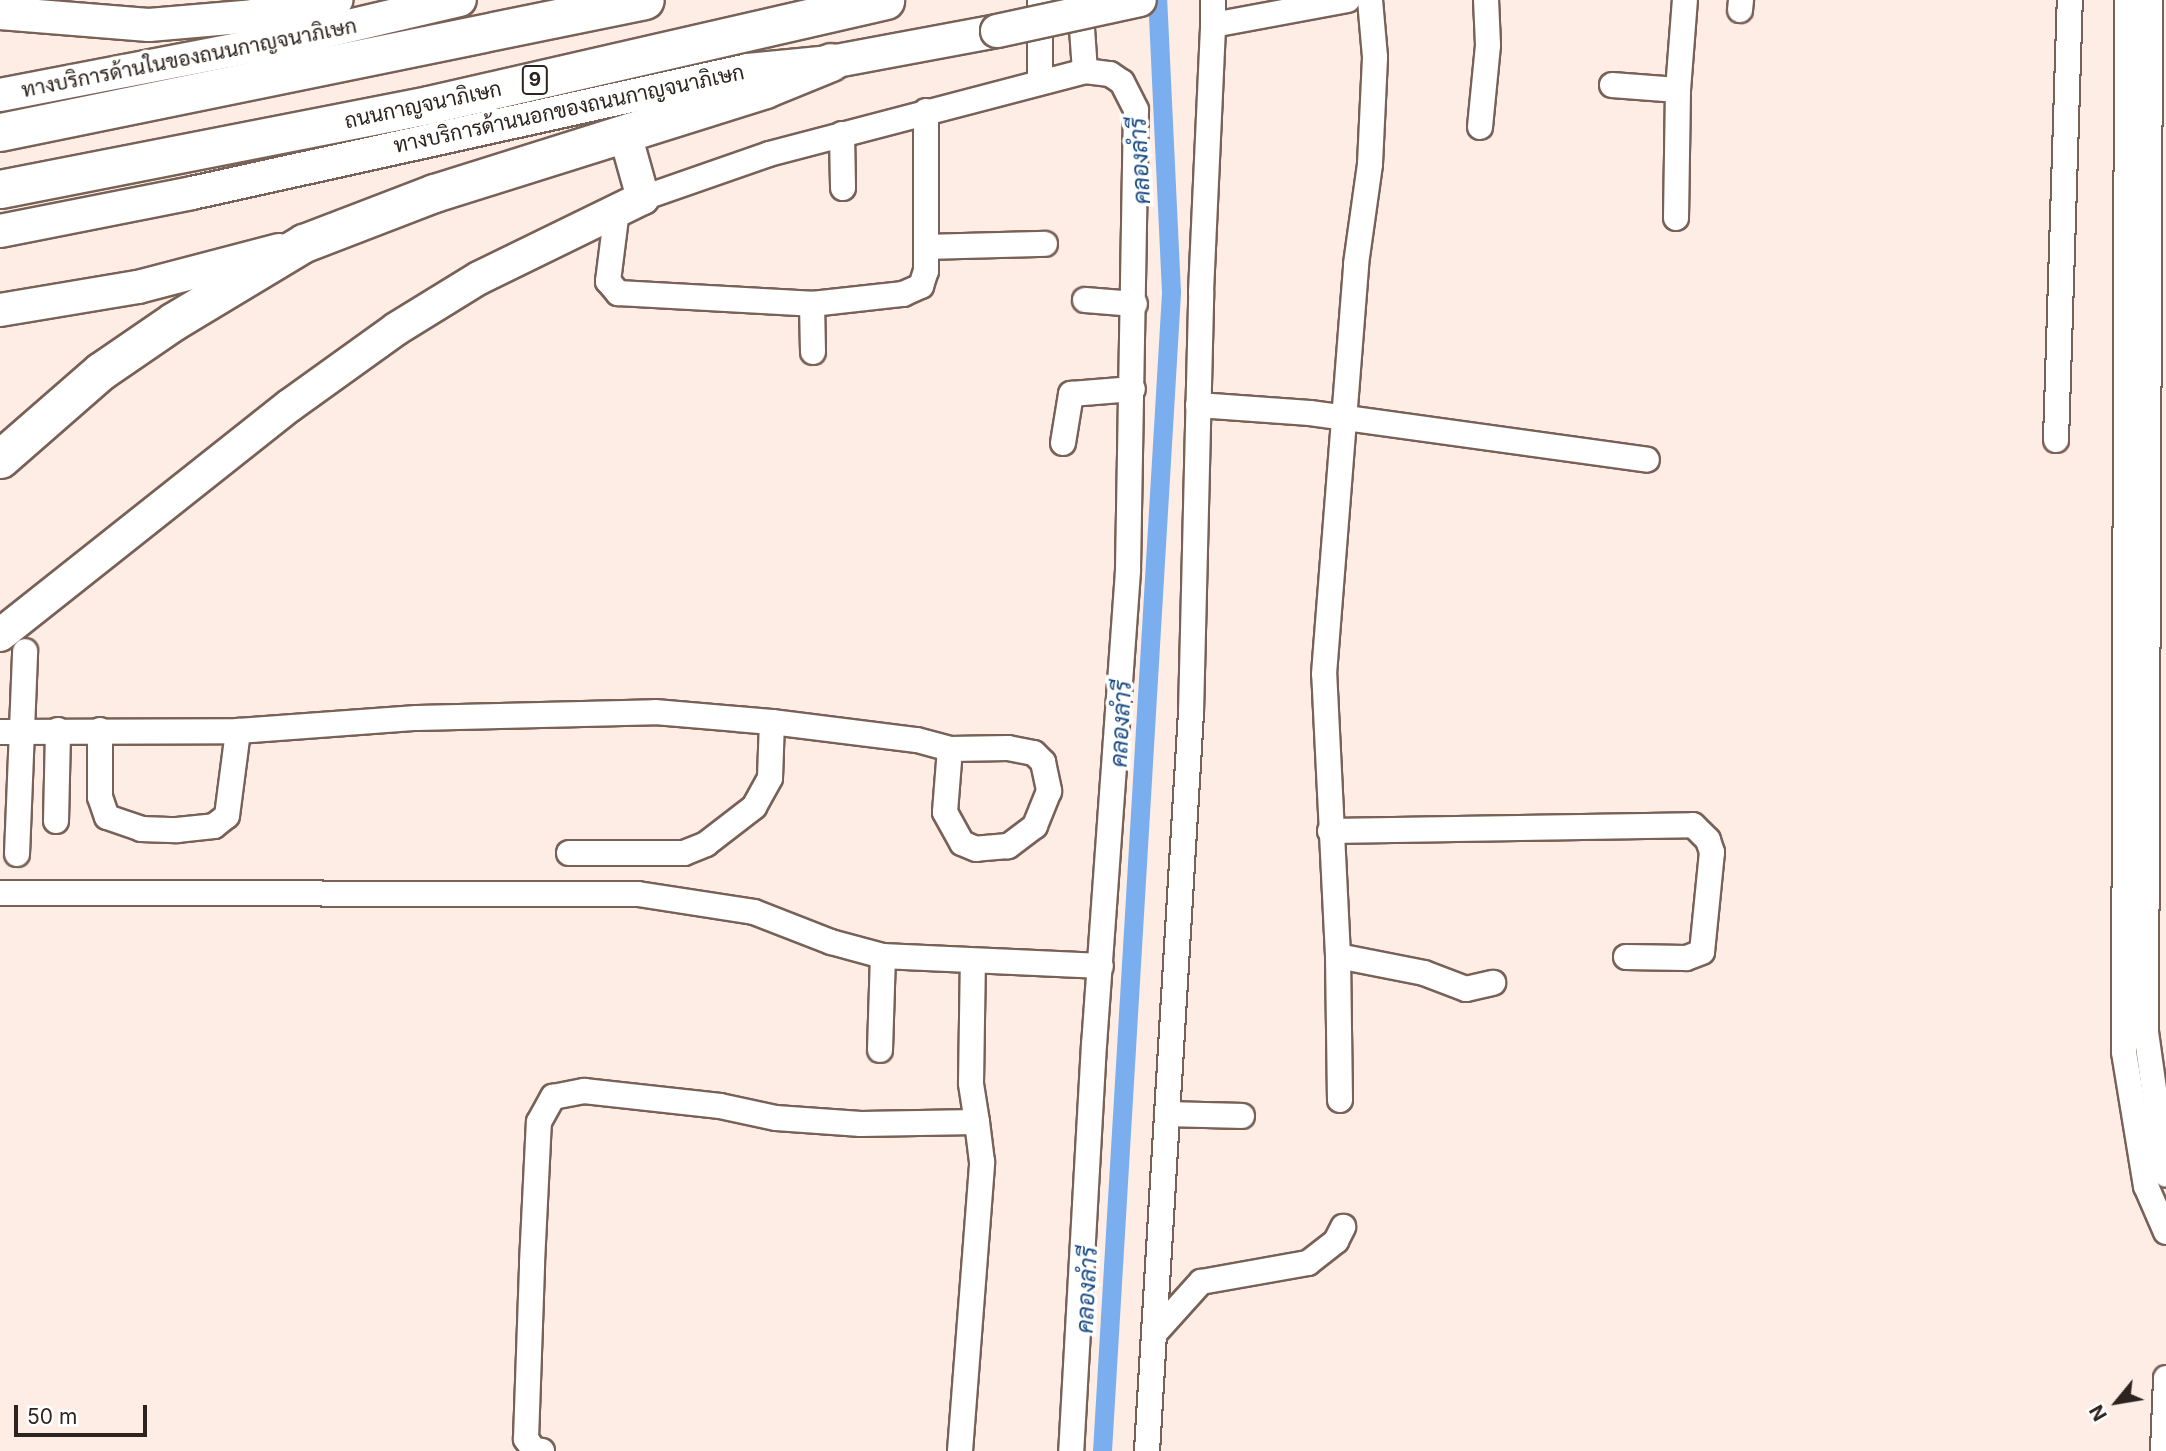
<!DOCTYPE html>
<meta charset="utf-8">
<style>
body{margin:0}
#map{position:relative;width:2166px;height:1451px;overflow:hidden;background:#fdede5;font-family:Inter,Sarabun,sans-serif}
div>[style]{position:absolute}
.canal>*{height:19px;margin:-9.5px;padding:0 9.5px;transform-origin:9.5px;border-radius:9.5px;background:#7baeee}
.roads{filter:drop-shadow(2px 0 #786156) drop-shadow(-2px 0 #786156) drop-shadow(0 2px #786156) drop-shadow(0 -2px #786156)}
.minor>*{height:24px;margin:-12px;padding:0 12px;transform-origin:12px;border-radius:12px;background:#fff}
.major>*{height:32px;margin:-16px;padding:0 16px;transform-origin:16px;border-radius:16px;background:#fff}
.highway>*{height:37px;margin:-18.5px;padding:0 18.5px;transform-origin:18.5px;border-radius:18.5px;background:#fff}
.bridges{filter:drop-shadow(2px 0 #786156) drop-shadow(-2px 0 #786156) drop-shadow(0 2px #786156) drop-shadow(0 -2px #786156)}
.major-bridge>*{height:32px;margin:-16px;padding:0 16px;transform-origin:16px;border-radius:16px;background:#fff}
span{translate:-50% -50%;white-space:nowrap;text-align:center;line-height:1.15;-webkit-text-stroke:7px #fff;paint-order:stroke}
.shield-label span{padding:2px 5px;background:#fff;border:2px solid;border-radius:5px;-webkit-text-stroke-width:0}
.shield-label{font-size:19px;color:#2e241f;font-weight:700}
.street-label{font-size:21px;color:#2e241f}
.water-label{font-size:23px;color:#164983;font-style:italic}
.north{position:absolute;left:2082px;top:1367px;width:70px;height:70px;-webkit-text-stroke:5px #fff;paint-order:stroke;rotate:240deg;font-size:19px;font-weight:700;line-height:28px;text-align:center;color:#2e241f}
.north::after{content:'';display:block;margin:auto;width:24px;height:32px;background:#2e241f;clip-path:polygon(50% 0,100% 100%,50% 72%,0 100%)}
.scale{position:absolute;left:14px;top:1405px;width:133px;height:32px;box-sizing:border-box;border:4px solid #2e241f;border-top:0;padding-left:9px;font-size:21px;line-height:24px;white-space:nowrap;color:#2e241f;-webkit-text-stroke:5px #fff;paint-order:stroke}
</style>
<div id="map">
<div class="canal">
<i style="left:1102px;top:1451px;width:1161px;rotate:-86.59deg"></i>
<i style="left:1171px;top:292px;width:292px;rotate:-92.7deg"></i>
</div>
<div class="roads">
<div class="minor">
<i style="left:1080px;top:0;width:71px;rotate:86deg"></i>
<i style="left:1213px;top:0;width:25px;rotate:90deg"></i>
<i style="left:1213px;top:25px;width:137px;rotate:-10.5deg"></i>
<i style="left:2127px;top:0;width:1052px;rotate:90.16deg"></i>
<i style="left:2124px;top:1052px;width:136px;rotate:80.7deg"></i>
<i style="left:2146px;top:1186px;width:50px;rotate:66.5deg"></i>
<i style="left:2150px;top:0;width:1032px;rotate:90.22deg"></i>
<i style="left:2146px;top:1032px;width:144px;rotate:82deg"></i>
<i style="left:1740px;top:10px;width:10px;rotate:-84deg"></i>
<i style="left:1040px;top:82px;width:82px;rotate:-90deg"></i>
<i style="left:1612px;top:85px;width:66px;rotate:4.3deg"></i>
<i style="left:1480px;top:127px;width:82px;rotate:-84.4deg"></i>
<i style="left:1488px;top:45px;width:45px;rotate:-92.5deg"></i>
<i style="left:842px;top:134px;width:54px;rotate:88.9deg"></i>
<i style="left:643px;top:198px;width:133px;rotate:-19.2deg"></i>
<i style="left:769px;top:154px;width:327px;rotate:-14.7deg"></i>
<i style="left:1085px;top:71px;width:25px;rotate:7deg"></i>
<i style="left:1110px;top:74px;width:14px;rotate:34deg"></i>
<i style="left:1122px;top:82px;width:31px;rotate:63deg"></i>
<i style="left:1136px;top:110px;width:461px;rotate:91deg"></i>
<i style="left:1128px;top:571px;width:474px;rotate:94.1deg"></i>
<i style="left:1094px;top:1044px;width:408px;rotate:93.2deg"></i>
<i style="left:617px;top:210px;width:72px;rotate:97.2deg"></i>
<i style="left:608px;top:281px;width:16px;rotate:50deg"></i>
<i style="left:618px;top:293px;width:194px;rotate:3.2deg"></i>
<i style="left:812px;top:304px;width:92px;rotate:-6.3deg"></i>
<i style="left:903px;top:294px;width:20px;rotate:-24deg"></i>
<i style="left:921px;top:286px;width:16px;rotate:-72deg"></i>
<i style="left:926px;top:271px;width:160px;rotate:-90deg"></i>
<i style="left:1676px;top:218px;width:128px;rotate:-89.1deg"></i>
<i style="left:1678px;top:90px;width:90px;rotate:-85.6deg"></i>
<i style="left:927px;top:247px;width:118px;rotate:-1.5deg"></i>
<i style="left:1085px;top:300px;width:50px;rotate:4.6deg"></i>
<i style="left:812px;top:304px;width:48px;rotate:88.8deg"></i>
<i style="left:1198px;top:405px;width:112px;rotate:4.1deg"></i>
<i style="left:1310px;top:413px;width:340px;rotate:7.9deg"></i>
<i style="left:2056px;top:440px;width:440px;rotate:-88.2deg"></i>
<i style="left:1063px;top:443px;width:50px;rotate:-80.7deg"></i>
<i style="left:1071px;top:394px;width:62px;rotate:-4.6deg"></i>
<i style="left:100px;top:730px;width:67px;rotate:90deg"></i>
<i style="left:100px;top:797px;width:21px;rotate:71deg"></i>
<i style="left:107px;top:817px;width:36px;rotate:19deg"></i>
<i style="left:141px;top:829px;width:36px;rotate:2deg"></i>
<i style="left:177px;top:830px;width:37px;rotate:-6deg"></i>
<i style="left:214px;top:826px;width:16px;rotate:-38deg"></i>
<i style="left:227px;top:816px;width:86px;rotate:-82.6deg"></i>
<i style="left:0;top:732px;width:238px;rotate:-0.2deg"></i>
<i style="left:238px;top:731px;width:179px;rotate:-4.2deg"></i>
<i style="left:417px;top:718px;width:238px;rotate:-1.4deg"></i>
<i style="left:655px;top:712px;width:117px;rotate:4.9deg"></i>
<i style="left:772px;top:722px;width:146px;rotate:7.1deg"></i>
<i style="left:917px;top:740px;width:34px;rotate:15deg"></i>
<i style="left:950px;top:749px;width:58px;rotate:-1deg"></i>
<i style="left:1008px;top:748px;width:26px;rotate:11deg"></i>
<i style="left:1034px;top:753px;width:13px;rotate:45deg"></i>
<i style="left:1043px;top:762px;width:30px;rotate:78deg"></i>
<i style="left:1049px;top:791px;width:38px;rotate:112deg"></i>
<i style="left:1035px;top:826px;width:34px;rotate:143deg"></i>
<i style="left:1008px;top:846px;width:32px;rotate:175deg"></i>
<i style="left:976px;top:849px;width:15px;rotate:-157deg"></i>
<i style="left:962px;top:843px;width:35px;rotate:-119deg"></i>
<i style="left:945px;top:812px;width:63px;rotate:-85.5deg"></i>
<i style="left:56px;top:821px;width:91px;rotate:-88.7deg"></i>
<i style="left:1330px;top:831px;width:363px;rotate:-0.9deg"></i>
<i style="left:1693px;top:825px;width:21px;rotate:45deg"></i>
<i style="left:1708px;top:840px;width:13px;rotate:72deg"></i>
<i style="left:1712px;top:852px;width:100px;rotate:95.7deg"></i>
<i style="left:1702px;top:952px;width:17px;rotate:159deg"></i>
<i style="left:1686px;top:958px;width:60px;rotate:-179deg"></i>
<i style="left:569px;top:853px;width:115px"></i>
<i style="left:684px;top:853px;width:24px;rotate:-22deg"></i>
<i style="left:706px;top:844px;width:61px;rotate:-37.6deg"></i>
<i style="left:754px;top:807px;width:33px;rotate:-61deg"></i>
<i style="left:770px;top:778px;width:56px;rotate:-88deg"></i>
<i style="left:17px;top:854px;width:203px;rotate:-87.7deg"></i>
<i style="left:0;top:893px;width:638px;rotate:0.09deg"></i>
<i style="left:638px;top:894px;width:117px;rotate:8.8deg"></i>
<i style="left:754px;top:912px;width:83px;rotate:21.3deg"></i>
<i style="left:831px;top:942px;width:54px;rotate:15.1deg"></i>
<i style="left:883px;top:956px;width:218px;rotate:2.6deg"></i>
<i style="left:1338px;top:956px;width:88px;rotate:11.2deg"></i>
<i style="left:1424px;top:973px;width:45px;rotate:20.9deg"></i>
<i style="left:1466px;top:989px;width:28px;rotate:-13deg"></i>
<i style="left:880px;top:1050px;width:94px;rotate:-88.2deg"></i>
<i style="left:1340px;top:1100px;width:144px;rotate:-90.8deg"></i>
<i style="left:1338px;top:956px;width:282px;rotate:-92.8deg"></i>
<i style="left:1324px;top:674px;width:411px;rotate:-85.5deg"></i>
<i style="left:1356px;top:264px;width:101px;rotate:-82deg"></i>
<i style="left:1370px;top:164px;width:107px;rotate:-87.3deg"></i>
<i style="left:1375px;top:57px;width:57px;rotate:-95deg"></i>
<i style="left:1167px;top:1114px;width:75px;rotate:1.5deg"></i>
<i style="left:1155px;top:1333px;width:69px;rotate:-48deg"></i>
<i style="left:1201px;top:1282px;width:109px;rotate:-10.1deg"></i>
<i style="left:1308px;top:1263px;width:36px;rotate:-38deg"></i>
<i style="left:1336px;top:1241px;width:16px;rotate:-63deg"></i>
<i style="left:542px;top:1451px;width:8px;rotate:-173deg"></i>
<i style="left:534px;top:1450px;width:14px;rotate:-126deg"></i>
<i style="left:526px;top:1439px;width:176px;rotate:-88deg"></i>
<i style="left:532px;top:1263px;width:141px;rotate:-87.2deg"></i>
<i style="left:539px;top:1122px;width:29px;rotate:-61deg"></i>
<i style="left:553px;top:1097px;width:32px;rotate:-11deg"></i>
<i style="left:584px;top:1091px;width:137px;rotate:6.3deg"></i>
<i style="left:720px;top:1106px;width:57px;rotate:12.1deg"></i>
<i style="left:776px;top:1118px;width:85px;rotate:4deg"></i>
<i style="left:861px;top:1124px;width:116px;rotate:-1deg"></i>
<i style="left:977px;top:1122px;width:39px;rotate:-99deg"></i>
<i style="left:971px;top:1083px;width:121px;rotate:-89.1deg"></i>
<i style="left:960px;top:1451px;width:290px;rotate:-85.6deg"></i>
<i style="left:982px;top:1162px;width:40px;rotate:-97.1deg"></i>
<i style="left:1147px;top:1451px;width:739px;rotate:-86.59deg"></i>
<i style="left:1191px;top:713px;width:421px;rotate:-88.6deg"></i>
<i style="left:1201px;top:292px;width:267px;rotate:-87.4deg"></i>
<i style="left:2163px;top:1451px;width:73px;rotate:-87.6deg"></i>
</div>
<div class="major">
<i style="left:0;top:13px;width:149px;rotate:4.6deg"></i>
<i style="left:149px;top:25px;width:104px;rotate:-4.9deg"></i>
<i style="left:253px;top:16px;width:85px;rotate:-10.9deg"></i>
<i style="left:0;top:95px;width:312px;rotate:-10.9deg"></i>
<i style="left:306px;top:36px;width:158px;rotate:-13.2deg"></i>
<i style="left:0;top:231px;width:196px;rotate:-11.2deg"></i>
<i style="left:192px;top:193px;width:569px;rotate:-12.47deg"></i>
<i style="left:748px;top:70px;width:83px;rotate:-5.5deg"></i>
<i style="left:831px;top:62px;width:169px;rotate:-10.6deg"></i>
<i style="left:0;top:310px;width:140px;rotate:-9.5deg"></i>
<i style="left:138px;top:287px;width:146px;rotate:-14.7deg"></i>
<i style="left:0;top:635px;width:369px;rotate:-38.4deg"></i>
<i style="left:289px;top:406px;width:132px;rotate:-35.7deg"></i>
<i style="left:396px;top:329px;width:97px;rotate:-31.6deg"></i>
<i style="left:479px;top:278px;width:182px;rotate:-26deg"></i>
<i style="left:643px;top:198px;width:66px;rotate:-105.7deg"></i>
</div>
<div class="highway">
<i style="left:0;top:132px;width:658px;rotate:-11.57deg"></i>
<i style="left:0;top:189px;width:436px;rotate:-11.1deg"></i>
<i style="left:428px;top:105px;width:469px;rotate:-12.9deg"></i>
<i style="left:0;top:459px;width:134px;rotate:-41.1deg"></i>
<i style="left:101px;top:371px;width:88px;rotate:-34.4deg"></i>
<i style="left:174px;top:321px;width:152px;rotate:-31deg"></i>
<i style="left:304px;top:243px;width:139px;rotate:-21deg"></i>
<i style="left:434px;top:193px;width:347px;rotate:-17.4deg"></i>
<i style="left:765px;top:89px;width:71px;rotate:-22.2deg"></i>
</div>
</div>
<div class="bridges">
<div class="major-bridge">
<i style="left:997px;top:31px;width:146px;rotate:-12.2deg"></i>
</div>
</div>
<div class="shield-label">
<span style="left:535px;top:80px">9</span>
</div>
<div class="street-label">
<span style="left:189px;top:58px;rotate:-11deg">ทางบริการด้านในของถนนกาญจนาภิเษก</span>
<span style="left:423px;top:105px;rotate:-12deg">ถนนกาญจนาภิเษก</span>
<span style="left:569px;top:109px;rotate:-12deg">ทางบริการด้านนอกของถนนกาญจนาภิเษก</span>
</div>
<div class="water-label">
<span style="left:1140px;top:161px;rotate:-93deg">คลองลำรี</span>
<span style="left:1121px;top:724px;rotate:-87deg">คลองลำรี</span>
<span style="left:1087px;top:1290px;rotate:-87deg">คลองลำรี</span>
</div>
<div class="north">N</div>
<div class="scale">50 m</div>
</div>
